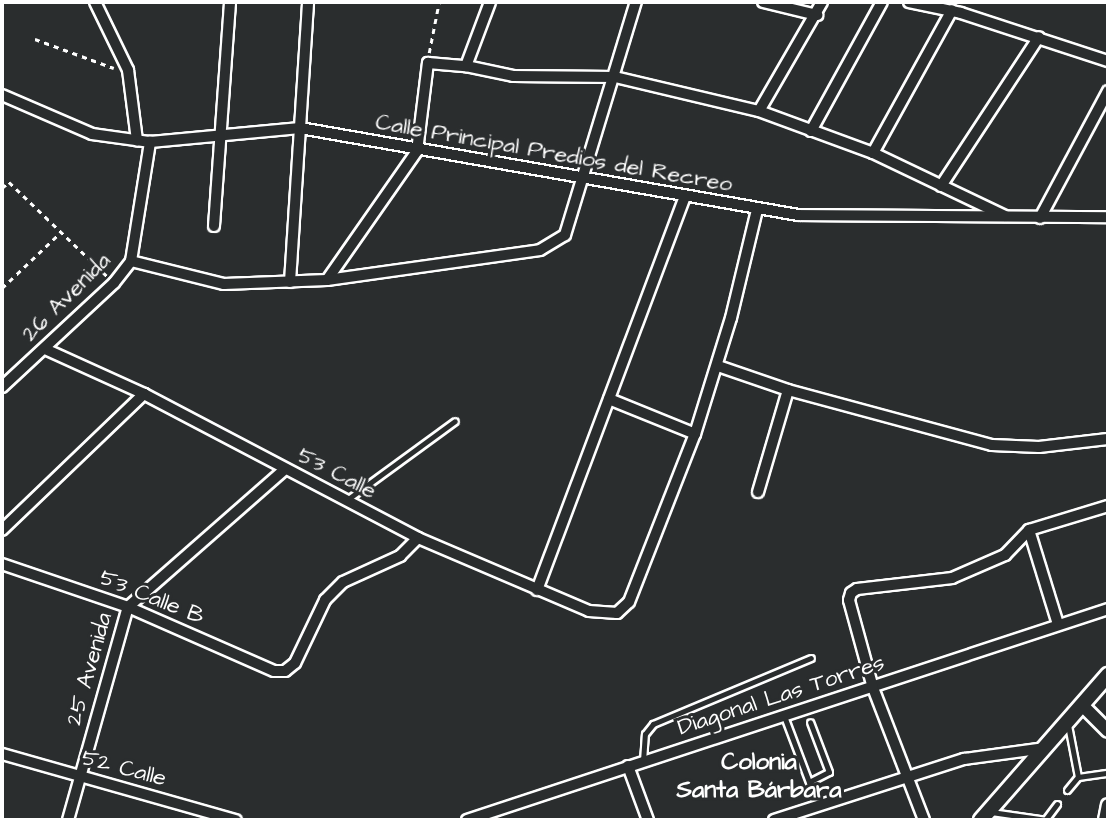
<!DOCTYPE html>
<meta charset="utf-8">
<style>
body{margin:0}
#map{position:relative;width:1110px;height:822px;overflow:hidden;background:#2a2d2e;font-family:"Architects Daughter",sans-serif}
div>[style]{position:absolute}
.path>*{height:2.5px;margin-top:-1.25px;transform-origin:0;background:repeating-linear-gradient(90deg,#fff 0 5px,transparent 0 10px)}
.roads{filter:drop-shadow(2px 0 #fff) drop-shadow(-2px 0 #fff) drop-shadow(0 2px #fff) drop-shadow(0 -2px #fff)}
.service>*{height:5px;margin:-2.5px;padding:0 2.5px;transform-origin:2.5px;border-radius:2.5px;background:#2a2d2e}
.minor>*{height:10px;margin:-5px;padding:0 5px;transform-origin:5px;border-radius:5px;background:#2a2d2e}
.tertiary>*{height:12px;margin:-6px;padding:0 6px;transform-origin:6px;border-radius:6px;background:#2a2d2e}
.secondary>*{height:14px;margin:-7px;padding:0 7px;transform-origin:7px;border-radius:7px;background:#2a2d2e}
span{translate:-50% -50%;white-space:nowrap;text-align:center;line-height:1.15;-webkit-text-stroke:6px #2a2d2e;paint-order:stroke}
.street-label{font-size:23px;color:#fff}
.neighbourhood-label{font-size:24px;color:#fff;font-weight:700}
.frame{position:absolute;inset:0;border:4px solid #fff;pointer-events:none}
</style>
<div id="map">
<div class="path">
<i style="left:35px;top:39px;width:84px;rotate:20.2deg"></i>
<i style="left:429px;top:53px;width:52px;rotate:-78.9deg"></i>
<i style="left:2px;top:188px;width:9px;rotate:-41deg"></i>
<i style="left:9px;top:182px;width:136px;rotate:43.8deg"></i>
<i style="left:2px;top:288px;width:81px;rotate:-43.5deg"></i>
</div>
<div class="roads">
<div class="service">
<i style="left:348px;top:499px;width:132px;rotate:-36.1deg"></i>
<i style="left:784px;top:716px;width:71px;rotate:69.3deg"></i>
<i style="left:809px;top:782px;width:22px;rotate:-27deg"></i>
<i style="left:829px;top:772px;width:53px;rotate:-110.8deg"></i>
<i style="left:1068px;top:725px;width:53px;rotate:79.1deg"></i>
<i style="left:643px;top:761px;width:27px;rotate:-86deg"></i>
<i style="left:645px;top:734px;width:13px;rotate:-51deg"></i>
<i style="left:653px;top:724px;width:171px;rotate:-22.7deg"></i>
<i style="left:1067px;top:790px;width:17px;rotate:-50deg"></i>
<i style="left:1078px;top:777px;width:30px;rotate:-8deg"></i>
<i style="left:991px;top:812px;width:56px;rotate:8.3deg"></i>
<i style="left:1045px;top:820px;width:20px;rotate:-53deg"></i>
</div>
<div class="minor">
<i style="left:95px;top:2px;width:76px;rotate:64.1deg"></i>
<i style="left:128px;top:70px;width:71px;rotate:82.7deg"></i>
<i style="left:763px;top:2px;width:56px;rotate:13.5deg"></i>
<i style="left:909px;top:2px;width:53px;rotate:11.9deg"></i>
<i style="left:961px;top:13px;width:155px;rotate:18.1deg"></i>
<i style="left:466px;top:66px;width:48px;rotate:12deg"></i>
<i style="left:513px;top:76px;width:102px;rotate:0.6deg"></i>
<i style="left:615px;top:77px;width:148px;rotate:13.3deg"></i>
<i style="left:759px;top:111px;width:121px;rotate:20.2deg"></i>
<i style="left:873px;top:153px;width:146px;rotate:25.5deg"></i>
<i style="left:2px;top:95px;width:98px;rotate:23.4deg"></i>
<i style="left:92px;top:134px;width:59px;rotate:7.9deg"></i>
<i style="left:150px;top:142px;width:151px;rotate:-5.3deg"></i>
<i style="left:300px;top:128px;width:506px;rotate:9.91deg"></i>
<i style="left:798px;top:215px;width:310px;rotate:0.4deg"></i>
<i style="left:759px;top:111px;width:126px;rotate:-60deg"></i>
<i style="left:811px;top:131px;width:147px;rotate:-61.2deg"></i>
<i style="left:873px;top:153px;width:163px;rotate:-61.1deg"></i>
<i style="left:941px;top:186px;width:178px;rotate:-56.7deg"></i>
<i style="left:1040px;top:218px;width:144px;rotate:-61.8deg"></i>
<i style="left:214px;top:226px;width:225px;rotate:-85.9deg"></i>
<i style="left:131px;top:261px;width:96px;rotate:13.9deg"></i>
<i style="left:224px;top:284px;width:103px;rotate:-2.2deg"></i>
<i style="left:327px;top:280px;width:157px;rotate:-55.1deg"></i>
<i style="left:417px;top:151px;width:89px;rotate:-82.9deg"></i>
<i style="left:428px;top:63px;width:38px;rotate:5deg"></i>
<i style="left:466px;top:66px;width:68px;rotate:-69.4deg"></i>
<i style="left:327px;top:280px;width:215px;rotate:-8deg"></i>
<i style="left:540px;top:250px;width:29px;rotate:-31deg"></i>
<i style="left:565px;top:235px;width:244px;rotate:-73.1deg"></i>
<i style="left:290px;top:282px;width:281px;rotate:-86.3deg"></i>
<i style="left:45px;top:349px;width:109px;rotate:24.4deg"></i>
<i style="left:144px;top:394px;width:310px;rotate:27.7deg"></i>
<i style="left:418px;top:538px;width:186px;rotate:23.1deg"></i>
<i style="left:589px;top:611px;width:28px;rotate:4deg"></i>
<i style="left:617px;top:613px;width:16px;rotate:-43deg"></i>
<i style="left:629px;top:602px;width:180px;rotate:-68.6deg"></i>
<i style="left:695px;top:434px;width:121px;rotate:-72.8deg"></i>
<i style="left:731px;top:318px;width:111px;rotate:-76.5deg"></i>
<i style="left:718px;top:366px;width:74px;rotate:18.9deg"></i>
<i style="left:788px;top:390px;width:211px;rotate:15.1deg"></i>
<i style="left:992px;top:445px;width:47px;rotate:2.4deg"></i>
<i style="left:1039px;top:447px;width:69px;rotate:-6.6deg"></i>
<i style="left:2px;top:387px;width:153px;rotate:-42.9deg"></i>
<i style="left:114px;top:283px;width:28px;rotate:-52deg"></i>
<i style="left:131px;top:261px;width:121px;rotate:-80.9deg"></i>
<i style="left:609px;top:399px;width:93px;rotate:22.1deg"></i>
<i style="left:758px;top:492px;width:106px;rotate:-73.6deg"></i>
<i style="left:2px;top:530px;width:197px;rotate:-43.8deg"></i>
<i style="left:1029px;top:530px;width:98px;rotate:72.9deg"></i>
<i style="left:2px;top:564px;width:133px;rotate:18.8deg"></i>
<i style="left:128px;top:607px;width:159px;rotate:23.7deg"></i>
<i style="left:274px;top:671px;width:11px"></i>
<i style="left:285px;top:671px;width:13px;rotate:-39deg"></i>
<i style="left:295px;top:663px;width:70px;rotate:-64.5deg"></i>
<i style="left:325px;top:600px;width:25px;rotate:-45deg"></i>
<i style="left:343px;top:582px;width:63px;rotate:-24.5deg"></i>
<i style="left:400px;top:556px;width:25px;rotate:-45deg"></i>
<i style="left:537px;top:590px;width:420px;rotate:-69.4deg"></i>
<i style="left:2px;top:754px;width:243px;rotate:15.8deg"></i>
<i style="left:628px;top:766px;width:58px;rotate:69.7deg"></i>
<i style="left:68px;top:820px;width:221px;rotate:-74.3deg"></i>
<i style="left:128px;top:607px;width:208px;rotate:-41.3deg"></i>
<i style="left:467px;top:820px;width:675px;rotate:-18.22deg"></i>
<i style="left:774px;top:820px;width:200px;rotate:-17.8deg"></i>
<i style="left:964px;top:759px;width:82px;rotate:-7.7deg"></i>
<i style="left:924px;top:820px;width:142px;rotate:-111.1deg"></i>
<i style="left:873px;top:688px;width:91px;rotate:-105.3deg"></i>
<i style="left:849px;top:600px;width:7px;rotate:-74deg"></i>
<i style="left:851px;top:593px;width:7px;rotate:-34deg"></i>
<i style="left:857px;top:589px;width:96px;rotate:-6.6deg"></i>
<i style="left:952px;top:578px;width:58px;rotate:-23.5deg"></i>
<i style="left:1005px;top:555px;width:35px;rotate:-46deg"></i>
<i style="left:1029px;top:530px;width:83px;rotate:-16.9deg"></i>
</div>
<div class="tertiary">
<i style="left:1083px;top:706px;width:35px;rotate:45deg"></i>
<i style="left:1105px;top:820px;width:15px;rotate:-79deg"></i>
</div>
<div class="secondary">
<i style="left:981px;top:820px;width:193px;rotate:-48.8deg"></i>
</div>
</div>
<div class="street-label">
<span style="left:554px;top:153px;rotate:10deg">Calle Principal Predios del Recreo</span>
<span style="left:66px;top:297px;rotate:-45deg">26 Avenida</span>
<span style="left:337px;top:473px;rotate:27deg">53 Calle</span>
<span style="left:152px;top:597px;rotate:22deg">53 Calle B</span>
<span style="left:89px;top:669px;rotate:-74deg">25 Avenida</span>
<span style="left:781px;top:695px;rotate:-18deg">Diagonal Las Torres</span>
<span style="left:124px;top:768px;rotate:15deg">52 Calle</span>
</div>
<div class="neighbourhood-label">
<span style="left:759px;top:777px">Colonia<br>Santa Bárbara</span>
</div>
<div class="frame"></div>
</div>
